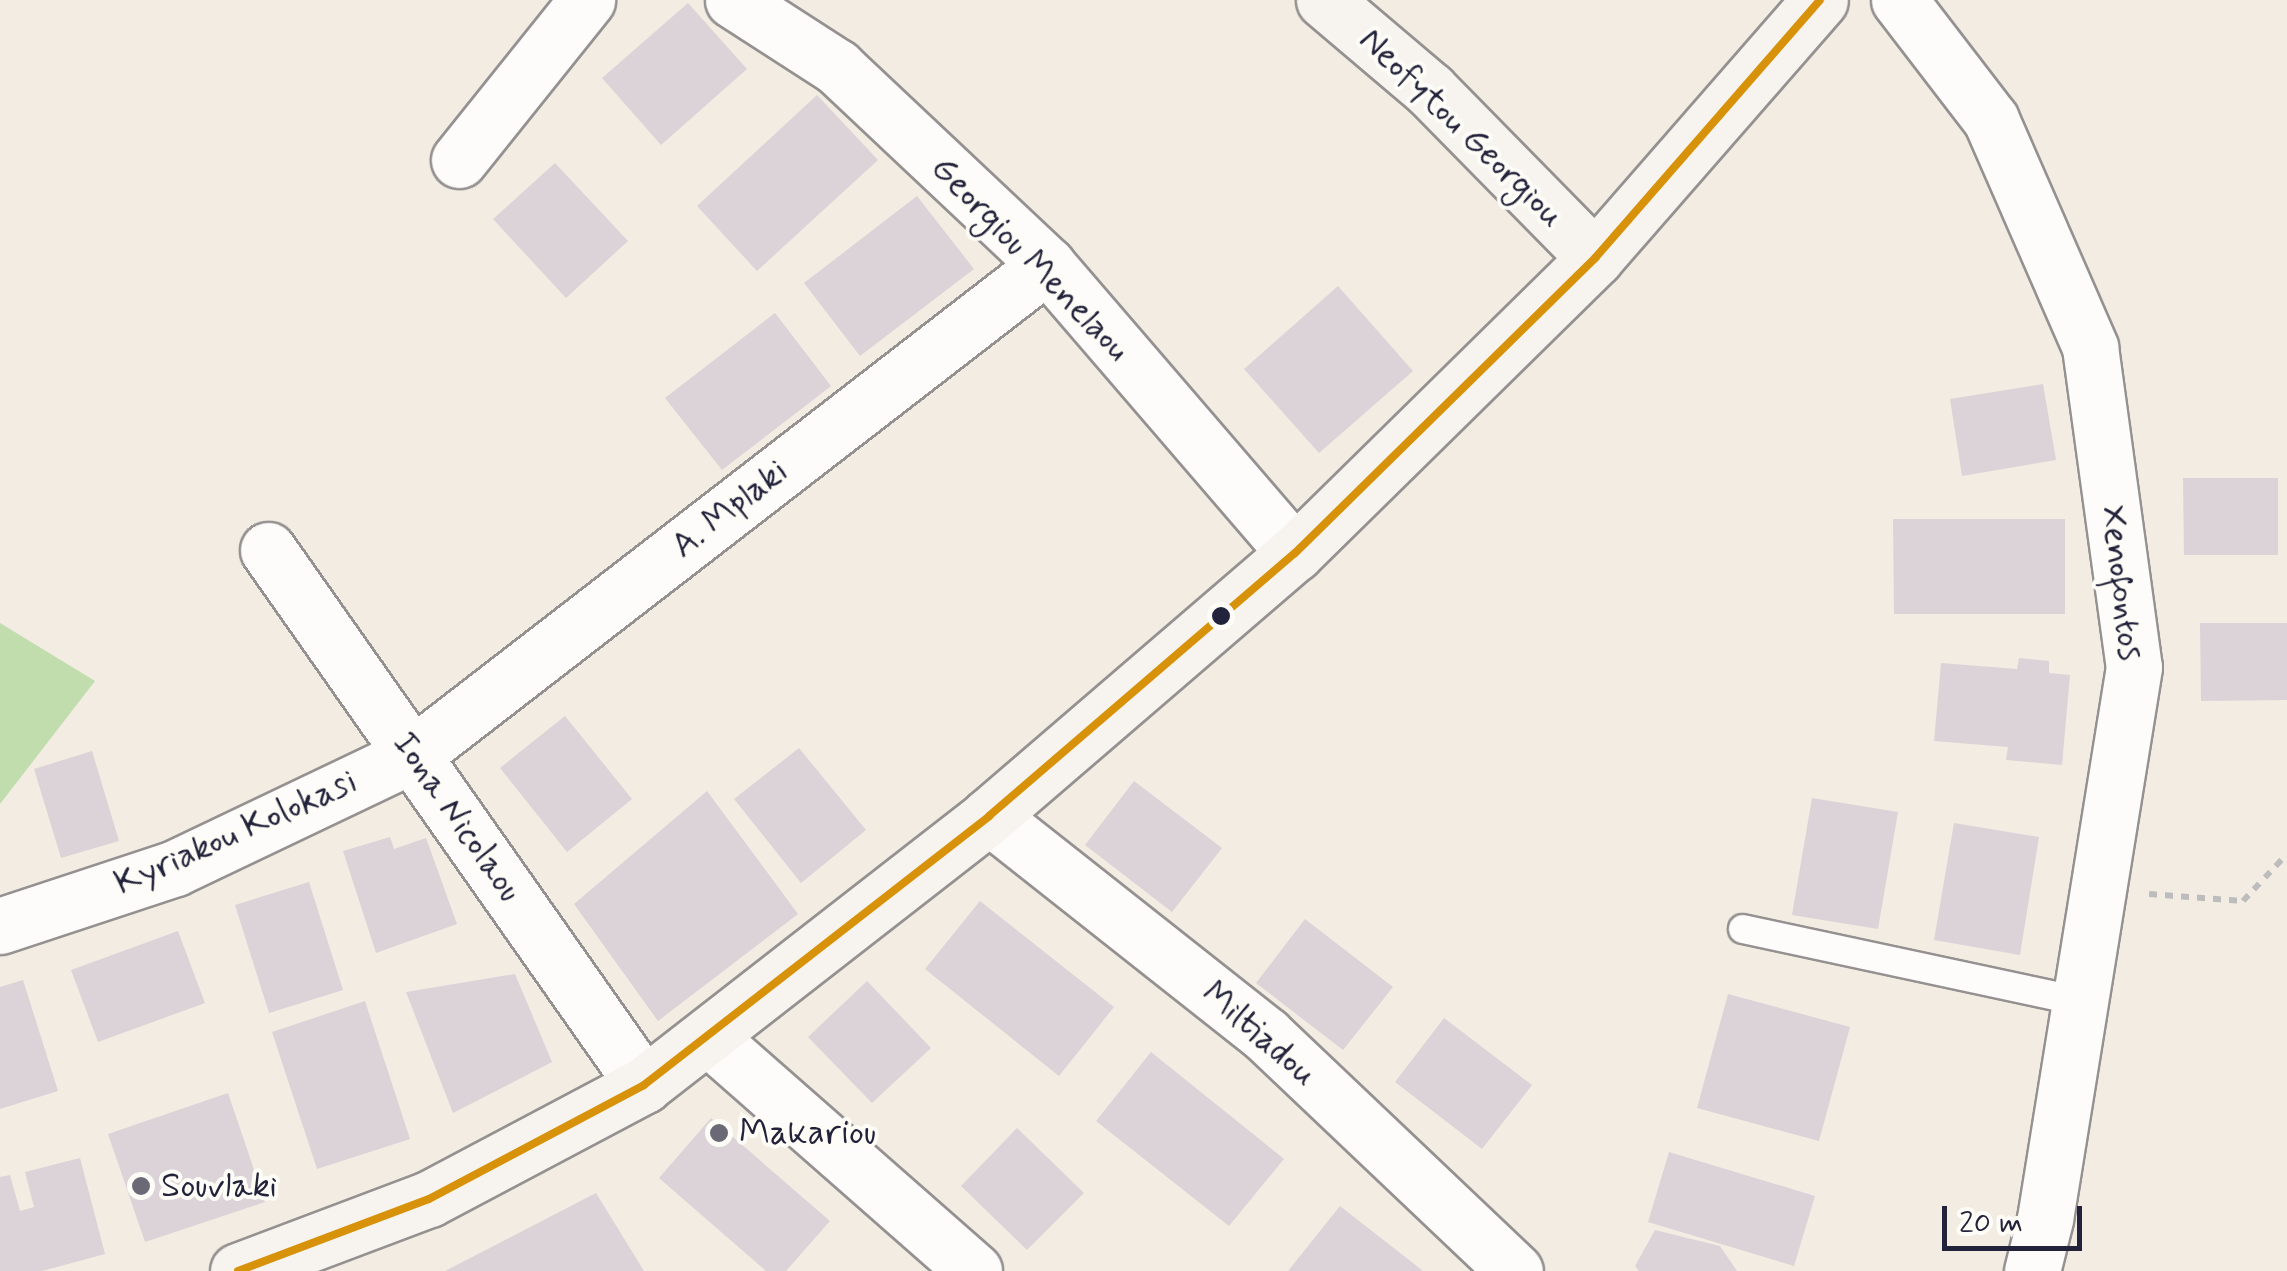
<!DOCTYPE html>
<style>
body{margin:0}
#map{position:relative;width:2287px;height:1271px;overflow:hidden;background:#f2ece2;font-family:Mynerve,sans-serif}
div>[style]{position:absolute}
.green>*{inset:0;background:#c1ddad}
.building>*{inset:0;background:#dbd3d8}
.path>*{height:6px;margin-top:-3px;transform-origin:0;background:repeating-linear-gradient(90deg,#bebdbe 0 8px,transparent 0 16px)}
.roads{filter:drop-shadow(2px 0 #949190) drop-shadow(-2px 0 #949190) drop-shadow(0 2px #949190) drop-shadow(0 -2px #949190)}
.lane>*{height:28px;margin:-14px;padding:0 14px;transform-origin:14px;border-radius:14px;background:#fdfcfb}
.street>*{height:55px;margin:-27.5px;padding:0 27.5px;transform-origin:27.5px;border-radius:27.5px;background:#fdfcfb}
.secondary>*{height:55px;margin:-27.5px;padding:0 27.5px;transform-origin:27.5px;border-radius:27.5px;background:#f7f4f0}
.bus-1>*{height:8px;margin:-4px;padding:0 4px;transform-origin:4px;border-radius:4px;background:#d79209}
.dots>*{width:28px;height:28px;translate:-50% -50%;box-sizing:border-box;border:5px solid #fdfcf7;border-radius:50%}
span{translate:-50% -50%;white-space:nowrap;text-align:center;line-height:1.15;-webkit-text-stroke:8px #fdfcf7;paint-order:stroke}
.street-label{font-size:35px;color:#22223b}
.poi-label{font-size:35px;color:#22223b}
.left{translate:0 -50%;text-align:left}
.scale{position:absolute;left:1942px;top:1206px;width:140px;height:45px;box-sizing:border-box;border:5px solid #22223b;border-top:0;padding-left:12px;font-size:30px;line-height:35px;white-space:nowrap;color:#22223b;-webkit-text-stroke:8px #fdfcf7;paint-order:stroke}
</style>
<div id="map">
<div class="green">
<i style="clip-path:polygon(0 623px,95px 681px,0 804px)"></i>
</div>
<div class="building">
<i style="clip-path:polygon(688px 3px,747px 69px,661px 145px,602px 78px)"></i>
<i style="clip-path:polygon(817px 95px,878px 160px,757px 271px,697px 206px)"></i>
<i style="clip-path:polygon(555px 163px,628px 241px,566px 298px,493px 219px)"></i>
<i style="clip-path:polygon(917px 196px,974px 269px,860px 356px,804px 283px)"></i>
<i style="clip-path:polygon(1338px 286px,1413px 371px,1319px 453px,1244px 369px)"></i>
<i style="clip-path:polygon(775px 313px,831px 386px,722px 470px,665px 398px)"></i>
<i style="clip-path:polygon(2043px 384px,2056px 460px,1962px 476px,1950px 399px)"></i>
<i style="clip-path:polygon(2183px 478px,2278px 478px,2278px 555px,2184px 555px)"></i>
<i style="clip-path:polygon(1893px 519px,2065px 519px,2065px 614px,1894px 614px)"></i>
<i style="clip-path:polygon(2200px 623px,2287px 623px,2287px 700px,2201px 701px)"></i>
<i style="clip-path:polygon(2019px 658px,2049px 661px,2049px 673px,2070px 675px,2062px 765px,2006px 760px,2008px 747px,1934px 741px,1941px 663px,2017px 669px)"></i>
<i style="clip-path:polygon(565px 716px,632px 799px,567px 852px,500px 768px)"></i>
<i style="clip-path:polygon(799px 748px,866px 830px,801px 883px,734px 799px)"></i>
<i style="clip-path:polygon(92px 751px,119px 841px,61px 858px,34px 769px)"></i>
<i style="clip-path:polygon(1134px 781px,1222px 848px,1172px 912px,1085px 845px)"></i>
<i style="clip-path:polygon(707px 791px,798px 914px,658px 1021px,574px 904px)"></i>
<i style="clip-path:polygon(1812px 798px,1898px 812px,1878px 929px,1792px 915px)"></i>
<i style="clip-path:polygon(1954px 823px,2039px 837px,2020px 955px,1934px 940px)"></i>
<i style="clip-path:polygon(390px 837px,394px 849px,426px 838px,457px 924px,376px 953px,343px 851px)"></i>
<i style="clip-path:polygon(309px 882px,343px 990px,269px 1013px,235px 905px)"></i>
<i style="clip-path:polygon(980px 901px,1114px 1007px,1059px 1076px,925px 969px)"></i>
<i style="clip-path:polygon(1305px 919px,1393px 987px,1343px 1050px,1256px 983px)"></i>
<i style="clip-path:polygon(178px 931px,205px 1003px,98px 1042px,71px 970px)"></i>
<i style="clip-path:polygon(515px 974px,552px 1062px,453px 1113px,406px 992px)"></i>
<i style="clip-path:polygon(23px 980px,58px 1091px,0 1109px,0 987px)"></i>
<i style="clip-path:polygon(867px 981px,931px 1048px,872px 1103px,808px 1037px)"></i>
<i style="clip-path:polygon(1728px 994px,1850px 1027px,1819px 1141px,1697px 1108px)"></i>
<i style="clip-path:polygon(365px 1001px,410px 1139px,317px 1169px,272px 1032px)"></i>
<i style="clip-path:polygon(1444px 1018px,1532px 1085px,1482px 1149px,1395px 1082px)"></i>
<i style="clip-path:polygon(1151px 1052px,1284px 1159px,1229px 1226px,1096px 1121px)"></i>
<i style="clip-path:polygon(228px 1093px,265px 1202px,145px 1242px,108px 1134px)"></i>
<i style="clip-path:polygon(711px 1118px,830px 1221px,786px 1271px,766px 1271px,659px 1178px)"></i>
<i style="clip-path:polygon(1017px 1128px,1084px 1193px,1027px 1250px,961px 1186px)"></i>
<i style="clip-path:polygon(1669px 1152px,1815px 1196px,1794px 1266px,1648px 1222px)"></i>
<i style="clip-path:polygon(80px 1158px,105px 1254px,42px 1271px,0 1271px,0 1177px,10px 1175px,20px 1211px,34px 1207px,25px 1172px)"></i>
<i style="clip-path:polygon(596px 1193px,644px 1271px,445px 1271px)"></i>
<i style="clip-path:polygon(1340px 1206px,1423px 1271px,1288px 1271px)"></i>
<i style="clip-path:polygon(1655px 1230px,1720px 1246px,1737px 1271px,1639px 1271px,1635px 1266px)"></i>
</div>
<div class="path">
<i style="left:2149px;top:894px;width:94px;rotate:4.3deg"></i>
<i style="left:2243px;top:901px;width:64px;rotate:-46.9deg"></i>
</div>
<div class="roads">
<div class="lane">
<i style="left:1743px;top:929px;width:345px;rotate:12.1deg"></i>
</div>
<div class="street">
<i style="left:733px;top:0;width:124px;rotate:32.8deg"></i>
<i style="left:837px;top:67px;width:289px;rotate:43.3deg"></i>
<i style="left:1047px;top:265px;width:380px;rotate:49.3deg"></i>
<i style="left:1899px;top:0;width:151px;rotate:52.5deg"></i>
<i style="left:1991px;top:120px;width:248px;rotate:66.4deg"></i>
<i style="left:2090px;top:347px;width:323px;rotate:82.2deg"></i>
<i style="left:2134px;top:667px;width:559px;rotate:99.16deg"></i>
<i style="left:2045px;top:1219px;width:54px;rotate:104deg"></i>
<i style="left:459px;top:160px;width:205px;rotate:-51.3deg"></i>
<i style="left:268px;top:550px;width:654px;rotate:54.9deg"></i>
<i style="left:989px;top:816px;width:353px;rotate:38.3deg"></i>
<i style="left:1266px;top:1035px;width:343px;rotate:43.5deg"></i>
<i style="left:0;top:926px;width:184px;rotate:-18.3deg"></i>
<i style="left:175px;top:868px;width:265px;rotate:-25.5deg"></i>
<i style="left:414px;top:754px;width:800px;rotate:-37.69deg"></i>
<i style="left:708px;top:1037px;width:354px;rotate:41.3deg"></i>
</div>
<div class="secondary">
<i style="left:1324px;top:0;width:139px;rotate:40.3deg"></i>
<i style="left:1430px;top:90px;width:235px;rotate:45.5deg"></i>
<i style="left:238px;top:1271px;width:204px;rotate:-20.7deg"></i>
<i style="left:429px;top:1199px;width:243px;rotate:-27.9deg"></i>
<i style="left:644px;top:1085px;width:437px;rotate:-37.9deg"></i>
<i style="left:989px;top:816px;width:403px;rotate:-40.7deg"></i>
<i style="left:1295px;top:553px;width:421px;rotate:-44.5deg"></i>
<i style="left:1595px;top:258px;width:342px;rotate:-48.9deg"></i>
</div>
</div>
<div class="bus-1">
<i style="left:238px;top:1271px;width:204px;rotate:-20.7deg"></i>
<i style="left:429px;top:1199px;width:243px;rotate:-27.9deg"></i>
<i style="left:644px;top:1085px;width:437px;rotate:-37.9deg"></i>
<i style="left:989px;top:816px;width:403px;rotate:-40.7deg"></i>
<i style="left:1295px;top:553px;width:421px;rotate:-44.5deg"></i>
<i style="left:1595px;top:258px;width:342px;rotate:-48.9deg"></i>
</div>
<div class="dots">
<i style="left:1221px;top:616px;background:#22223b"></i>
<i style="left:719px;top:1133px;background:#6b6975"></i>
<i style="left:141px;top:1186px;background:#6b6975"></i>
</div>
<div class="street-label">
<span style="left:1461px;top:128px;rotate:44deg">Neofytou Georgiou</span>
<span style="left:1030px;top:259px;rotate:46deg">Georgiou Menelaou</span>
<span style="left:730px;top:509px;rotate:-38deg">A. Mplaki</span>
<span style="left:2121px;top:583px;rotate:83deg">Xenofontos</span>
<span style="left:457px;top:817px;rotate:55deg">Iona Nicolaou</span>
<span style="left:236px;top:833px;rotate:-24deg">Kyriakou Kolokasi</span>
<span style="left:1259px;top:1034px;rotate:41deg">Miltiadou</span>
</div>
<div class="poi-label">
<span class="left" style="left:739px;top:1133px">Makariou</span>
<span class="left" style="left:161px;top:1186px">Souvlaki</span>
</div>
<div class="scale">20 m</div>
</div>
